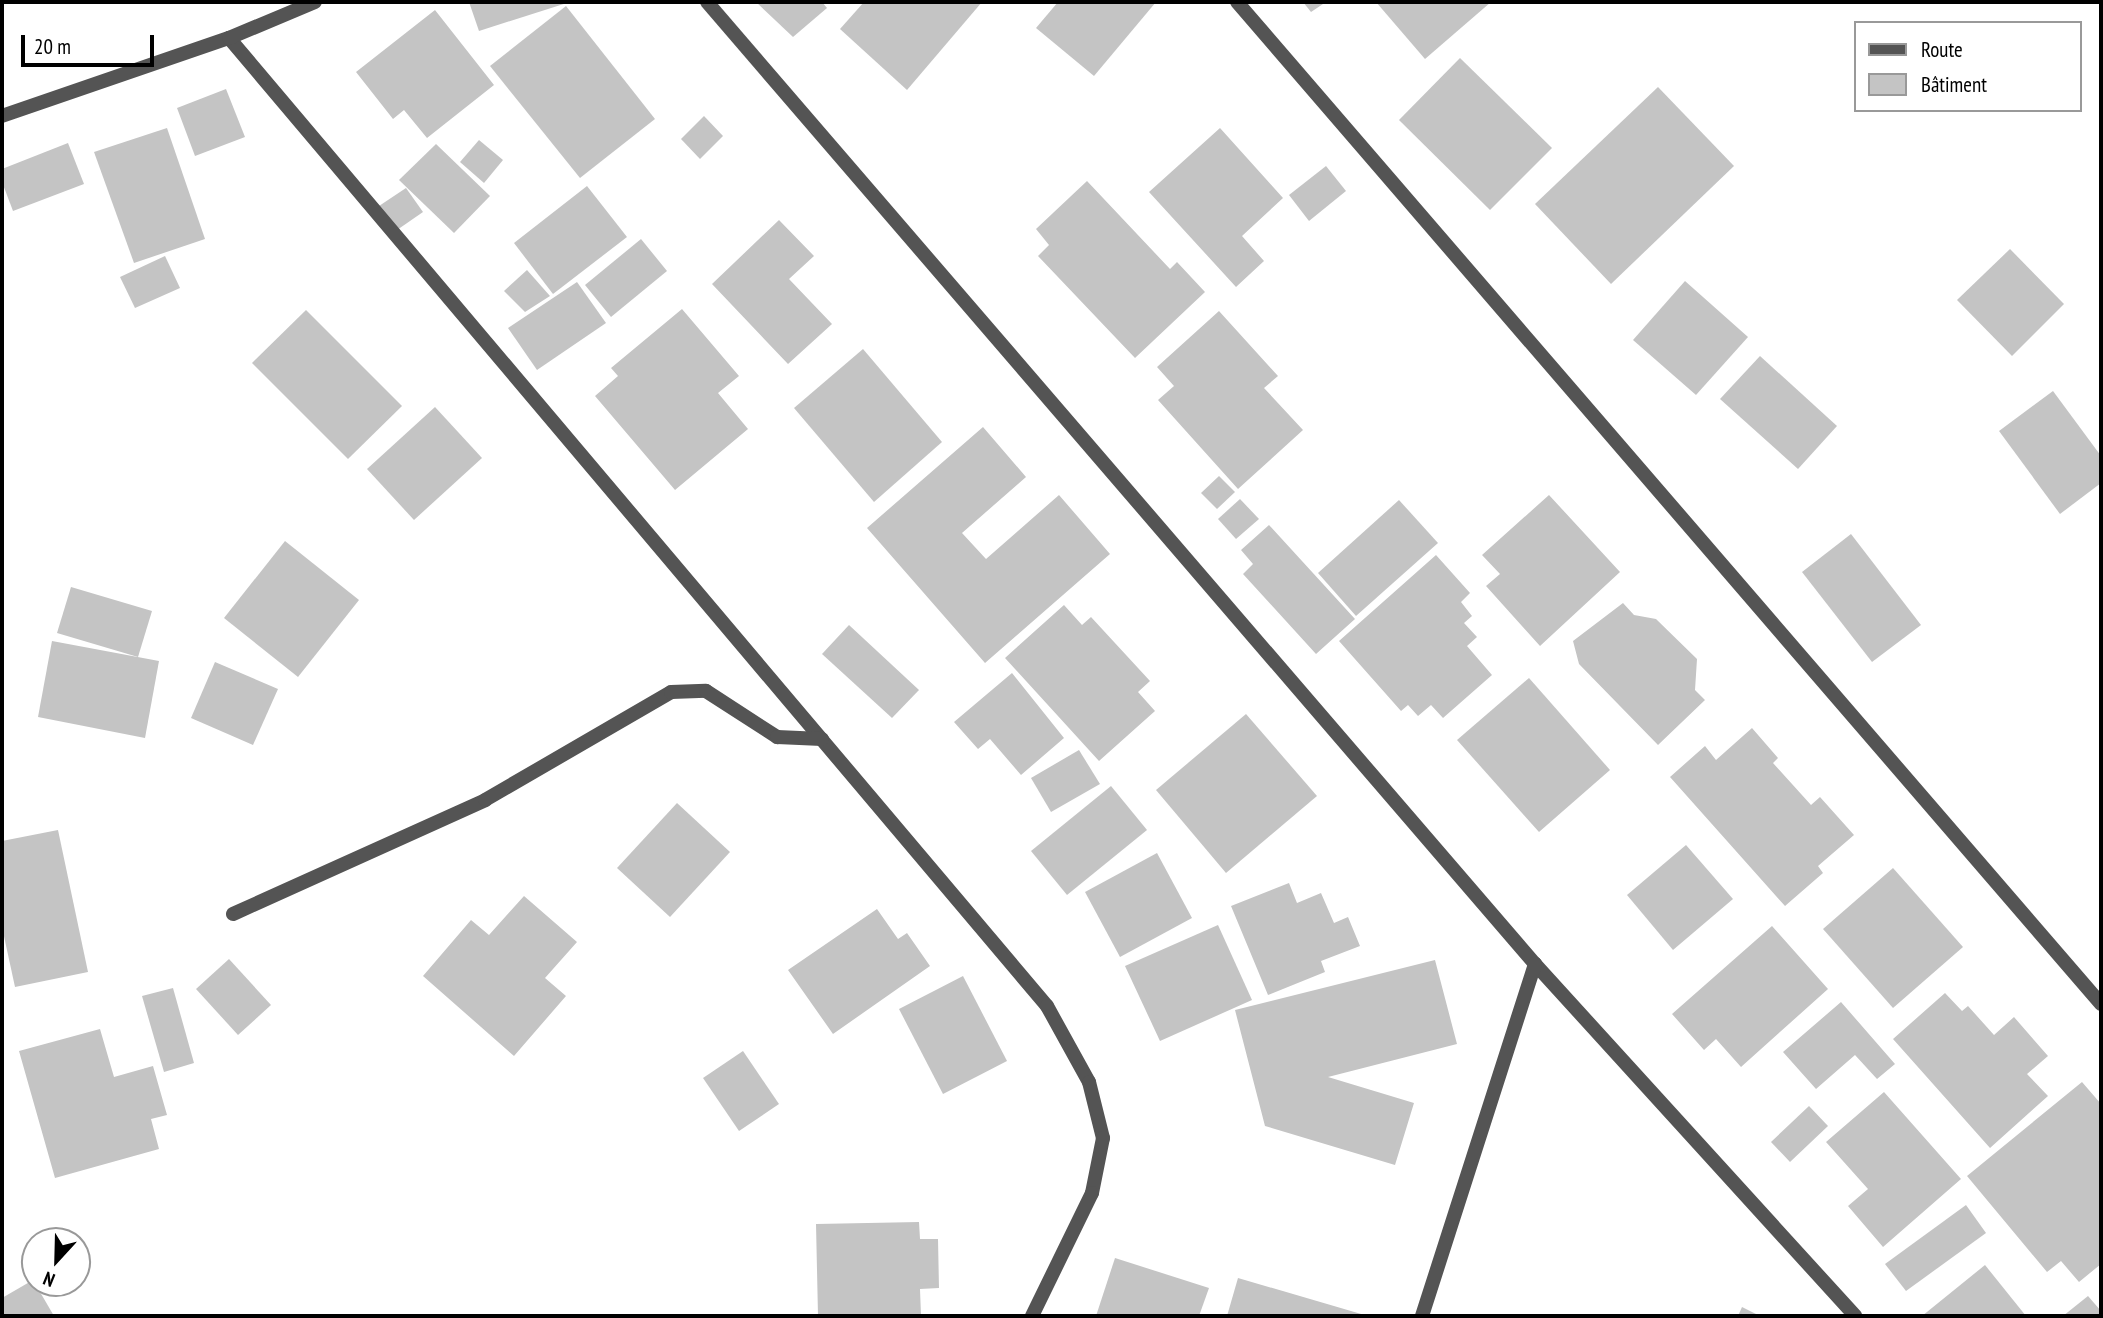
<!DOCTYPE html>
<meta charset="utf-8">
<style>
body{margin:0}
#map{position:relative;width:2103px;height:1318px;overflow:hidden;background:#fff;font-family:"PT Sans Narrow",sans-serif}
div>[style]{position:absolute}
.building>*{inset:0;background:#c4c4c4}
.street>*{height:14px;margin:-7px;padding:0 7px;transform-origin:7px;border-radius:7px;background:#545454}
span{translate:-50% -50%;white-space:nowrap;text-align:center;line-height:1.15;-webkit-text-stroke:7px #fff;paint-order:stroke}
.frame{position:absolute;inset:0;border:4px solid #000;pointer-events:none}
.legend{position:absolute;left:1854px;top:21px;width:228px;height:91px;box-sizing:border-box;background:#fff;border:2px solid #999;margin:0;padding:9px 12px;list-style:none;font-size:21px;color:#000}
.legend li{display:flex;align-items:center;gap:14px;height:35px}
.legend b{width:35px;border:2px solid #999}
.north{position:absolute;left:21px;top:1227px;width:70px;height:70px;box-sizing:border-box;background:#fff;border:2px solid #999;border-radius:50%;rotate:202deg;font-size:19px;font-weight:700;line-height:28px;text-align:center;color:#000}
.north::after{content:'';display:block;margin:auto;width:24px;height:32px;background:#000;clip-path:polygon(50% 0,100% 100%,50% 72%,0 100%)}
.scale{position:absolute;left:21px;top:35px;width:133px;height:32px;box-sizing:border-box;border:4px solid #000;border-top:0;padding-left:9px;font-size:21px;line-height:24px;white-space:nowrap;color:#000;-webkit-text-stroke:5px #fff;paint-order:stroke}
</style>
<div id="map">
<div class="building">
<i style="clip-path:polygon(469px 2px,570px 2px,479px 31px)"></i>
<i style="clip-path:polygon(756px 2px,822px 2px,827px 8px,793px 37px)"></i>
<i style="clip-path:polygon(864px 2px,982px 2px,907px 90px,840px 29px)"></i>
<i style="clip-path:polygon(1058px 2px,1156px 2px,1094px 76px,1036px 28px)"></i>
<i style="clip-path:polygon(1303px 2px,1326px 2px,1311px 12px)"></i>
<i style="clip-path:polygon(1376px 2px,1491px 2px,1425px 59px)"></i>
<i style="clip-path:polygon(566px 6px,655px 119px,580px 178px,490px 66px)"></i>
<i style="clip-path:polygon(435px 10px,494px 85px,427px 138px,404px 110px,393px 119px,356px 72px)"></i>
<i style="clip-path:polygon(1460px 58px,1552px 148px,1490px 210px,1399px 120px)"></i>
<i style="clip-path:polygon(1658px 87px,1734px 166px,1611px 284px,1535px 204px)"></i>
<i style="clip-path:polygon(226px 89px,245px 137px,195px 156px,177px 108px)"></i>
<i style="clip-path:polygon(704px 116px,723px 136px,700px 159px,681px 139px)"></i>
<i style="clip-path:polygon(167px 128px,205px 239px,134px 263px,94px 152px)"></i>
<i style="clip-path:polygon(1220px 128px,1283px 198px,1242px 236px,1264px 261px,1236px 287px,1149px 192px)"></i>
<i style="clip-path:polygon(479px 140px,503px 160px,484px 183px,460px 162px)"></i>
<i style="clip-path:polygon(68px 143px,84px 184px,13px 211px,2px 182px,2px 169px)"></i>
<i style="clip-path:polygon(436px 144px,490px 196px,454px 233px,399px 180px)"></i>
<i style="clip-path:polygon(1326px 166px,1346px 191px,1309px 221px,1289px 195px)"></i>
<i style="clip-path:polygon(1087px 181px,1170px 269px,1177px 262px,1205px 292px,1135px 358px,1038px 256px,1049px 245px,1036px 229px)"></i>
<i style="clip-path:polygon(587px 186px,627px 237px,553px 294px,514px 243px)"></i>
<i style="clip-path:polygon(406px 188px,423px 212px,397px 230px,379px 206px)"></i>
<i style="clip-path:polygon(779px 220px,814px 256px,789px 279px,832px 324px,788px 364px,712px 284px)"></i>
<i style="clip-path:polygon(641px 239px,667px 271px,611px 317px,585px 285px)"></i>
<i style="clip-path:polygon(2010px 249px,2064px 304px,2012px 356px,1957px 300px)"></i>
<i style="clip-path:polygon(165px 256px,180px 288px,135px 308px,120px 277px)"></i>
<i style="clip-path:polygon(527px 270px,550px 296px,525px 312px,504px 291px)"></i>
<i style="clip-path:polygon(1685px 281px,1748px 337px,1696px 395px,1633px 340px)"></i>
<i style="clip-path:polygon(577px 282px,606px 323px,537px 370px,508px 328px)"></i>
<i style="clip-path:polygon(682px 309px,739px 376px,718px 393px,748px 429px,675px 490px,595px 396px,618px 376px,611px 368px)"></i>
<i style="clip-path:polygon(306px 310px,402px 406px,348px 459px,252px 363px)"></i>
<i style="clip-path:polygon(1219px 311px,1278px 376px,1264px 388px,1303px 430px,1238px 489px,1158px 400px,1174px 386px,1157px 367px)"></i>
<i style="clip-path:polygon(863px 349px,942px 442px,874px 502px,794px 408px)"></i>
<i style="clip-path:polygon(1760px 356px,1837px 426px,1798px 469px,1720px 399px)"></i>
<i style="clip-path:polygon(2053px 391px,2101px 456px,2101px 483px,2060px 514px,1999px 431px)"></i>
<i style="clip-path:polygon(435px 407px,482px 458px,414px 520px,367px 469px)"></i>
<i style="clip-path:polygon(983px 427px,1026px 477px,962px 533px,986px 559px,1059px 495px,1110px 554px,985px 663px,867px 528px)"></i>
<i style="clip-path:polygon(1219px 476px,1235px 492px,1217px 509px,1201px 493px)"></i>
<i style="clip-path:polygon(1549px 495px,1620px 572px,1540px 646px,1486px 586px,1500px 574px,1482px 555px)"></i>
<i style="clip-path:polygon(1240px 499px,1259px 519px,1236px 539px,1218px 519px)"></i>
<i style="clip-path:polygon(1399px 500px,1438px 543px,1356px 616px,1318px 573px)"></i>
<i style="clip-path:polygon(1269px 525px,1355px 619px,1316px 654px,1243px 574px,1253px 564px,1241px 550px)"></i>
<i style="clip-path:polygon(1851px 534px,1921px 625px,1872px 662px,1802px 572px)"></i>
<i style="clip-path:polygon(285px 541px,359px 600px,298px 677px,224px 618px)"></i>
<i style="clip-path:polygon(1436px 555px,1470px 593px,1461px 602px,1472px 616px,1464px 623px,1477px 637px,1467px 646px,1492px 675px,1443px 718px,1431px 705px,1418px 716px,1408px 705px,1401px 711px,1339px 641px)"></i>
<i style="clip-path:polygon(71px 587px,152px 611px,138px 657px,57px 633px)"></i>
<i style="clip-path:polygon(1623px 603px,1634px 615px,1656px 619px,1697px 659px,1695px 690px,1705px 700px,1658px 745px,1579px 664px,1573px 641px)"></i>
<i style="clip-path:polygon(1064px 605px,1082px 625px,1091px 617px,1150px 681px,1138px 692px,1155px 711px,1099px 761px,1005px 658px)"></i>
<i style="clip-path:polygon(849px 625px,919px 690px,892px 718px,822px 654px)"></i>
<i style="clip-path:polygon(52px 641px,159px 661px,145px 738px,38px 717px)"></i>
<i style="clip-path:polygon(215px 662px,278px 689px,253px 745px,191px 718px)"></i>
<i style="clip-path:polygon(1012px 673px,1064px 738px,1021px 775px,990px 739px,978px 749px,954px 722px)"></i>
<i style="clip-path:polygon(1529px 678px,1610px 770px,1539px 832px,1457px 740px)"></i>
<i style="clip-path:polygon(1246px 714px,1317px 796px,1226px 873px,1156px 790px)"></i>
<i style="clip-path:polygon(1752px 728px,1778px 758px,1773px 763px,1811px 805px,1820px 797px,1854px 835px,1818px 866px,1823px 873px,1785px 906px,1670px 777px,1705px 746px,1716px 760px)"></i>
<i style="clip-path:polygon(1079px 750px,1100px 784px,1051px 812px,1031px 778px)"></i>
<i style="clip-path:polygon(1111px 786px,1147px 830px,1067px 895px,1031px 851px)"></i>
<i style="clip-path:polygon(677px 803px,730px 852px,670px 917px,617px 868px)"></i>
<i style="clip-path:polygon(58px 830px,88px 972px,15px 987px,2px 927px,2px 841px)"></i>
<i style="clip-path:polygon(1686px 845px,1733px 899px,1673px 950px,1627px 895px)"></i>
<i style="clip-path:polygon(1157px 853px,1192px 918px,1120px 957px,1085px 892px)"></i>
<i style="clip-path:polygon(1893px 868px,1963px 947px,1893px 1008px,1823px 929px)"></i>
<i style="clip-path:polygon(1289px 883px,1297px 903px,1321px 893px,1334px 923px,1348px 917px,1360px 946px,1321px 961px,1325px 972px,1268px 995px,1231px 906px)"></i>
<i style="clip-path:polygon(524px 896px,577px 942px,545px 978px,566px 996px,514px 1056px,423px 976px,471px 920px,489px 935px)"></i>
<i style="clip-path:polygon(877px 909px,898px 939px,907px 933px,930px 966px,833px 1034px,788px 970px)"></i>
<i style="clip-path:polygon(1218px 925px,1252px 1000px,1160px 1041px,1125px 966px)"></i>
<i style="clip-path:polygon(1772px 926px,1828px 989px,1741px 1067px,1716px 1039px,1704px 1050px,1672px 1014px)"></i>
<i style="clip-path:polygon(229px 959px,271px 1005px,238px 1035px,196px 989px)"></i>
<i style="clip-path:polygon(1435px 960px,1457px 1044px,1328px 1077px,1414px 1103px,1395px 1165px,1265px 1126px,1235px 1010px)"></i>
<i style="clip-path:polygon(963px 976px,1007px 1061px,943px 1094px,899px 1009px)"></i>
<i style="clip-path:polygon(173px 988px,194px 1063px,164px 1072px,142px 996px)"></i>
<i style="clip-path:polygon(1945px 993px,1962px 1011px,1968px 1006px,1994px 1035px,2014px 1017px,2048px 1056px,2027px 1074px,2048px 1096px,1990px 1148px,1893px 1039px)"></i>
<i style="clip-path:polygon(1841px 1002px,1895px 1064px,1877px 1079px,1855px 1055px,1816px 1089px,1783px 1052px)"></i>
<i style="clip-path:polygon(100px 1029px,114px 1077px,153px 1066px,167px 1115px,151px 1119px,159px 1149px,55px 1178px,19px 1051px)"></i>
<i style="clip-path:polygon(743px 1051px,779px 1104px,739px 1131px,703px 1078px)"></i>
<i style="clip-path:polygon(2082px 1082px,2101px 1104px,2101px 1264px,2079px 1282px,2061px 1261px,2047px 1272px,1967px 1176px)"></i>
<i style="clip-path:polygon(1884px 1092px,1961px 1179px,1883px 1247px,1848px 1206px,1868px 1189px,1826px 1142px)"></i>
<i style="clip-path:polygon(1809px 1106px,1828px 1126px,1790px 1162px,1771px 1142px)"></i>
<i style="clip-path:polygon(1966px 1205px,1986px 1233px,1906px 1291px,1885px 1264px)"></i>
<i style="clip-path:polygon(919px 1222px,920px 1239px,938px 1239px,939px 1288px,920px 1289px,921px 1316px,818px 1316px,816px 1224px)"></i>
<i style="clip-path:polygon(1115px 1258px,1209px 1288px,1199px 1316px,1096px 1316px)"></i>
<i style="clip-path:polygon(1985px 1265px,2026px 1316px,1922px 1316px)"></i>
<i style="clip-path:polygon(1238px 1278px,1368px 1316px,1227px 1316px)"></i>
<i style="clip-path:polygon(33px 1280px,54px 1316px,2px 1316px,2px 1298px)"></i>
<i style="clip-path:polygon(2088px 1296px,2101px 1311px,2101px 1316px,2063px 1316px)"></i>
<i style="clip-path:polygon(1742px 1307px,1760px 1316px,1738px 1316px)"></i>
</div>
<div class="street">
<i style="left:707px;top:2px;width:1269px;rotate:49.28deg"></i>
<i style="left:1535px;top:964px;width:476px;rotate:47.7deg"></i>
<i style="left:1237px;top:2px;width:1323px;rotate:49.23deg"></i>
<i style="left:229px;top:38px;width:1267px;rotate:49.8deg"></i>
<i style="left:1047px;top:1006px;width:87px;rotate:61.1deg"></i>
<i style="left:1089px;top:1082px;width:58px;rotate:76deg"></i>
<i style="left:1103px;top:1138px;width:56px;rotate:101.3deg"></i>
<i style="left:1092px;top:1193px;width:137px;rotate:116deg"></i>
<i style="left:2px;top:116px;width:240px;rotate:-19deg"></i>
<i style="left:229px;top:38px;width:93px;rotate:-22.7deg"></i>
<i style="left:233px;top:914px;width:277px;rotate:-24.3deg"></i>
<i style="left:485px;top:800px;width:215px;rotate:-30.1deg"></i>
<i style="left:671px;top:692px;width:35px;rotate:-2deg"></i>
<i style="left:706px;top:691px;width:85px;rotate:32.9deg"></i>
<i style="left:777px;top:737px;width:45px;rotate:2.5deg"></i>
<i style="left:1422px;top:1316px;width:370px;rotate:-72.2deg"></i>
</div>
<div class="frame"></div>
<ul class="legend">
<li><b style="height:9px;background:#545454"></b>Route</li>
<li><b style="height:19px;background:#c4c4c4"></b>Bâtiment</li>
</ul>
<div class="north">N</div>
<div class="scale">20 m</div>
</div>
